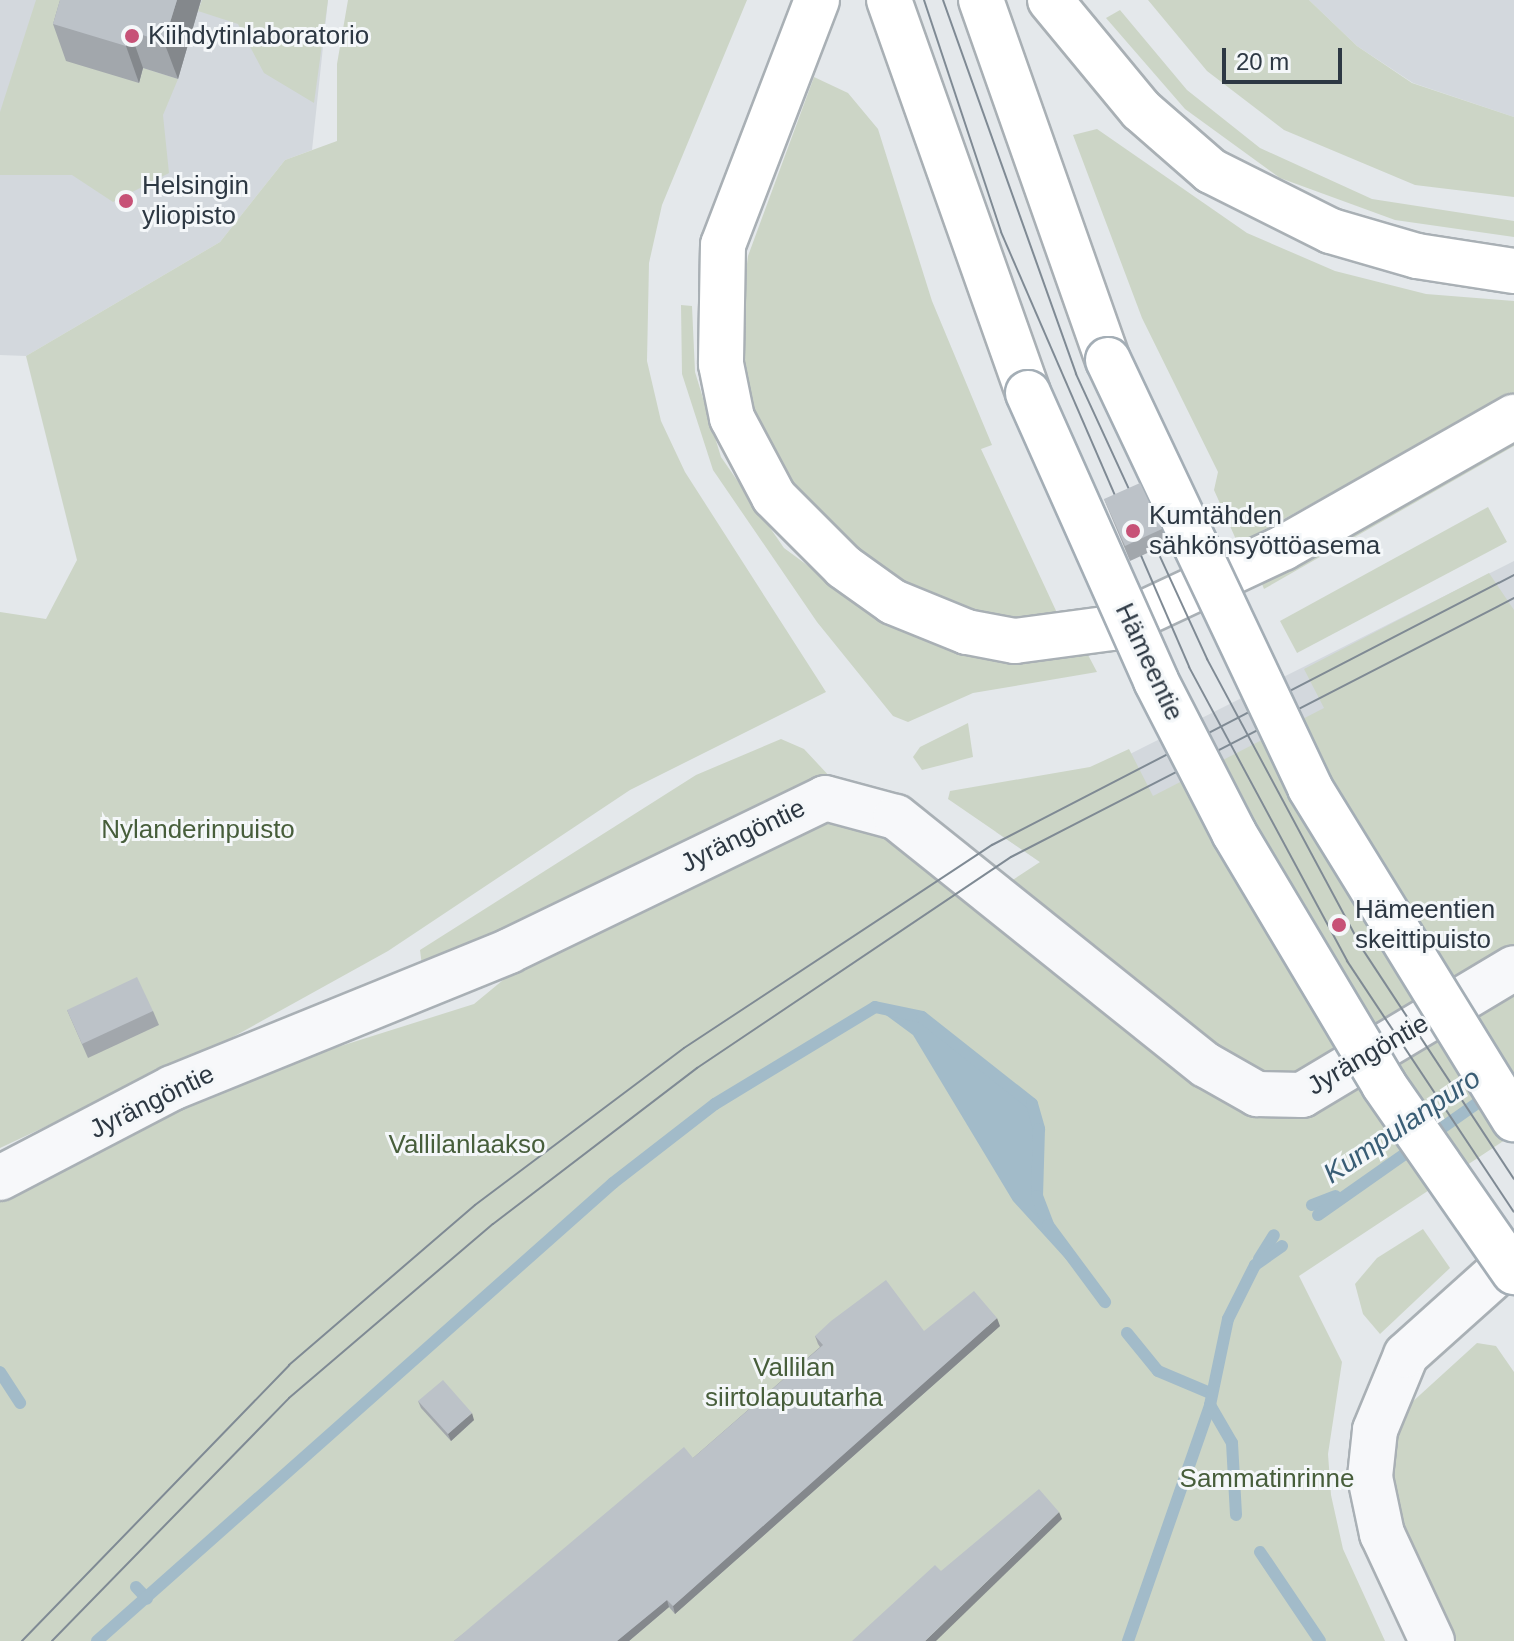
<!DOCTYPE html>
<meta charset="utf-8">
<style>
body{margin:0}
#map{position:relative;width:1514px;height:1641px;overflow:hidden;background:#e4e8eb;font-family:Arial,sans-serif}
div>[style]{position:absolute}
.built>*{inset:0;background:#d3d8dd}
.green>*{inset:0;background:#ccd5c6}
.water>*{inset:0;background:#a2bbc9}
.stream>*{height:12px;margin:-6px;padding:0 6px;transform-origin:6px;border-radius:6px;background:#a2bbc9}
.roads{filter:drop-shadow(2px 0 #a9b0b5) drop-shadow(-2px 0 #a9b0b5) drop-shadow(0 2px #a9b0b5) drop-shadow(0 -2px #a9b0b5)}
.minor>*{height:44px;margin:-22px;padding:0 22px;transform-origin:22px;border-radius:22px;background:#f7f8fa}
.major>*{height:44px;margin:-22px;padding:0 22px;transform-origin:22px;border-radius:22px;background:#fff}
.tram>*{height:2px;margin:-1px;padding:0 1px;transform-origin:1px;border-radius:1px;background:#7f8a94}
.bridges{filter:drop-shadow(2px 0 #a4aeb6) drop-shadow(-2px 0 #a4aeb6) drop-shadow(0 2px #a4aeb6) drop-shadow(0 -2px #a4aeb6)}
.major-bridge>*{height:44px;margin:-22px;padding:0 22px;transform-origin:22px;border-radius:22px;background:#fff}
.wall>*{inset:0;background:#a2a7ac}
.shaded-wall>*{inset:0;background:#84888c}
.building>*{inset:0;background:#bcc2c8}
.dots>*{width:22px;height:22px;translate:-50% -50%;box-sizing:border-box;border:4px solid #f4f7f9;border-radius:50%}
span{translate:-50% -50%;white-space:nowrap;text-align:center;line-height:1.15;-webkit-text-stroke:6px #f4f7f9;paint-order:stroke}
.poi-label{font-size:26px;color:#2d3843}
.left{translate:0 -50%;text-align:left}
.street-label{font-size:26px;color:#2d3843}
.park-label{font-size:26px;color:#475e3b}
.water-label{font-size:28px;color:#395d75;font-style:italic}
.scale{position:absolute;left:1222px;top:48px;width:120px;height:36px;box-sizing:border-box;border:4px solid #2d3843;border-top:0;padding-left:10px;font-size:24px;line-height:28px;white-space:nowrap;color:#2d3843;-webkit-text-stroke:6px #f4f7f9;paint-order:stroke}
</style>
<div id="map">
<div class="built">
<i style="clip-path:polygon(0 0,328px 0,312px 150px,285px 160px,220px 242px,26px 356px,0 355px)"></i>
<i style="clip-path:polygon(1309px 0,1514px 0,1514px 117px,1413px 83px,1357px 46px)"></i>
<i style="clip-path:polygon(1514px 561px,1514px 610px,1040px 862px,996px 832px,1132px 753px)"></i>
</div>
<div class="green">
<i style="clip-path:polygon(36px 0,85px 0,139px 83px,143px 68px,178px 79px,163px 115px,169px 173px,113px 202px,72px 175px,0 175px,0 112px)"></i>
<i style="clip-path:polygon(202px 0,328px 0,314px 103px,264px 73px,238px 24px,198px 11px)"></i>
<i style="clip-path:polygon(348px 0,747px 0,662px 205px,649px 263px,647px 361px,661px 421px,685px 472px,826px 692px,630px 790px,388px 951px,213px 1048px,0 1148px,0 612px,46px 619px,77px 560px,26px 356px,220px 242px,285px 160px,337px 141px,337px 64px)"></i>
<i style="clip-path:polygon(1148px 0,1309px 0,1357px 46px,1412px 83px,1514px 117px,1514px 197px,1415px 185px,1284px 130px,1207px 71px)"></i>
<i style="clip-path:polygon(1120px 10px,1187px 90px,1260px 148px,1372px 199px,1514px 221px,1514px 237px,1395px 220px,1280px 178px,1185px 109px,1106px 18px)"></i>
<i style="clip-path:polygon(814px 77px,848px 93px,878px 129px,932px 301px,992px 445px,981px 449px,1058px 615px,1030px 620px,961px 610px,903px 582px,835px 536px,780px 470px,751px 411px,737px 342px,748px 256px)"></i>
<i style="clip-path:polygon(1097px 129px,1247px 233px,1335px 271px,1426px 294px,1514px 301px,1514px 393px,1238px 544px,1214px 490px,1218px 472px,1142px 318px,1073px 135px)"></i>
<i style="clip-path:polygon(681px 305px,692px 306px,695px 372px,721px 457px,784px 548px,887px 624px,1019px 659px,1087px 653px,1097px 672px,973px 693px,908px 722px,893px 716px,817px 622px,713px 470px,682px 374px)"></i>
<i style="clip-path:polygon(1514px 434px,1514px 446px,1264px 589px,1260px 579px)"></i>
<i style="clip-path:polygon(1488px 507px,1507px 542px,1297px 653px,1280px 621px)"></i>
<i style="clip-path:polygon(1489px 573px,1514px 610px,1514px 1134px,1299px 1276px,1342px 1362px,1328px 1454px,1331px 1495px,1343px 1549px,1385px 1641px,0 1641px,0 1189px,171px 1103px,177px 1112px,306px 1057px,474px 1004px,515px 970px,797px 825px,841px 816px,873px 822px,978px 903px,1040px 862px,948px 799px,950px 791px,1090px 767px,1129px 749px,1153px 796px,1324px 708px,1304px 669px)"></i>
<i style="clip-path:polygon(968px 723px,973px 757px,922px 770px,913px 757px,920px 747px)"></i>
<i style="clip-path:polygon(781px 739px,804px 749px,832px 779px,781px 794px,436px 972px,422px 966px,420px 950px,696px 775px)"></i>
<i style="clip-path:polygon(1423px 1229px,1450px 1268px,1380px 1334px,1363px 1314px,1355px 1284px,1377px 1258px)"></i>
<i style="clip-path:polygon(1477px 1343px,1496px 1346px,1514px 1372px,1514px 1641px,1449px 1641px,1385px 1489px,1395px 1402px,1410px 1404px)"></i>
</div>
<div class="water">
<i style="clip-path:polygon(884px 1005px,922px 1017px,1032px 1104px,1039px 1129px,1037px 1197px,1048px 1225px,1105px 1302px,1013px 1201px,913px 1035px,875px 1007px)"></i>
</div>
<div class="stream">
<i style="left:1312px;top:1205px;width:25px;rotate:-21deg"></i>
<i style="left:1318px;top:1215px;width:209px;rotate:-35.1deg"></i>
<i style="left:1259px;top:1259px;width:28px;rotate:-58deg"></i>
<i style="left:1127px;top:1333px;width:49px;rotate:50.8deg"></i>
<i style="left:1158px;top:1371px;width:56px;rotate:22.9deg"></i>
<i style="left:0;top:1372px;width:37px;rotate:57deg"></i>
<i style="left:1210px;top:1405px;width:44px;rotate:59.9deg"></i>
<i style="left:1232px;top:1443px;width:72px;rotate:86.8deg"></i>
<i style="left:1260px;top:1552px;width:107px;rotate:56deg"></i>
<i style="left:136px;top:1587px;width:16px;rotate:47deg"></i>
<i style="left:97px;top:1641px;width:690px;rotate:-41.59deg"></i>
<i style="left:613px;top:1183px;width:129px;rotate:-37.8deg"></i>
<i style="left:715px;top:1104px;width:187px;rotate:-31.2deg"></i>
<i style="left:875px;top:1007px;width:48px;rotate:12deg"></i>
<i style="left:922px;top:1017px;width:140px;rotate:38.3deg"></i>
<i style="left:1032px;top:1104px;width:26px;rotate:74deg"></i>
<i style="left:1039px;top:1129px;width:67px;rotate:91.7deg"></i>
<i style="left:1037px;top:1196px;width:31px;rotate:69deg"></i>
<i style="left:1048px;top:1225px;width:96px;rotate:53.5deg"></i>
<i style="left:1128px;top:1641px;width:250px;rotate:-70.8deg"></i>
<i style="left:1210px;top:1405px;width:88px;rotate:-78.2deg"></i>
<i style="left:1228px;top:1319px;width:60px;rotate:-63.4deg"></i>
<i style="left:1255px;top:1265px;width:33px;rotate:-35deg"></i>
</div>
<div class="roads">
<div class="minor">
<i style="left:0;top:1178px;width:194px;rotate:-27.6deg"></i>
<i style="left:172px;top:1088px;width:364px;rotate:-22.1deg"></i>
<i style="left:509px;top:951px;width:351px;rotate:-25.8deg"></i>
<i style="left:825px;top:798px;width:73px;rotate:15deg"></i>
<i style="left:896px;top:817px;width:397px;rotate:38.7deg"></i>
<i style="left:1206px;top:1065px;width:59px;rotate:29.6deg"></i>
<i style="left:1257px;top:1094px;width:45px;rotate:1.3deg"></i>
<i style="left:1302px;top:1095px;width:247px;rotate:-30.9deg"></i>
<i style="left:1432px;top:1641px;width:118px;rotate:-115deg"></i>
<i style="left:1382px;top:1534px;width:58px;rotate:-101.9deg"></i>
<i style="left:1370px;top:1477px;width:47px;rotate:-83.9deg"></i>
<i style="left:1375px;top:1430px;width:81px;rotate:-67.5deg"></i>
<i style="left:1406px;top:1355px;width:145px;rotate:-41.9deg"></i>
</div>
<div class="major">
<i style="left:817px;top:0;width:262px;rotate:111deg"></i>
<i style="left:723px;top:245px;width:119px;rotate:91deg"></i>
<i style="left:721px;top:364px;width:55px;rotate:78.5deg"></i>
<i style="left:732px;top:418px;width:89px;rotate:62deg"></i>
<i style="left:774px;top:497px;width:99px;rotate:45deg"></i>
<i style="left:844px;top:567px;width:60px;rotate:35.5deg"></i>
<i style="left:893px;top:602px;width:80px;rotate:22.1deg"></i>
<i style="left:967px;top:632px;width:49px;rotate:10.6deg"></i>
<i style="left:1015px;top:641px;width:98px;rotate:-7.6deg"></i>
<i style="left:1112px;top:628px;width:189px;rotate:-25.1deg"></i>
<i style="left:1283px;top:548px;width:266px;rotate:-29.6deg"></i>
<i style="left:889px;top:0;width:417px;rotate:70.5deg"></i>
<i style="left:981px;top:0;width:382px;rotate:70.6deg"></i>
<i style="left:1050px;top:0;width:143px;rotate:50.4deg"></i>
<i style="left:1141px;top:110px;width:93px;rotate:41.1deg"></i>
<i style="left:1211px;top:171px;width:134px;rotate:26.6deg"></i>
<i style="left:1331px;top:231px;width:90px;rotate:16.2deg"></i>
<i style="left:1417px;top:256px;width:98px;rotate:8.8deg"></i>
</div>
</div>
<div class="tram">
<i style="left:924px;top:0;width:244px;rotate:71.6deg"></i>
<i style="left:1001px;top:232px;width:474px;rotate:66.6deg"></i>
<i style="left:1189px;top:667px;width:334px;rotate:61.7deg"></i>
<i style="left:1347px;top:961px;width:301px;rotate:56.4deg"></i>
<i style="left:943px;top:0;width:397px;rotate:70.4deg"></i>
<i style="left:1076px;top:374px;width:314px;rotate:65.3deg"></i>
<i style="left:1207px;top:659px;width:330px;rotate:61.8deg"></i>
<i style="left:1363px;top:950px;width:274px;rotate:56.6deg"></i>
<i style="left:22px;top:1641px;width:384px;rotate:-45.9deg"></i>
<i style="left:289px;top:1365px;width:245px;rotate:-40.7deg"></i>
<i style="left:475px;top:1205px;width:261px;rotate:-36.9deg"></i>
<i style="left:684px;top:1048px;width:369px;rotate:-33.4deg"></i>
<i style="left:992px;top:845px;width:588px;rotate:-27.35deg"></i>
<i style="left:52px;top:1641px;width:339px;rotate:-45.7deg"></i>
<i style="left:289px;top:1398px;width:268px;rotate:-40.5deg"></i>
<i style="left:493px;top:1224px;width:257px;rotate:-37.4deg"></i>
<i style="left:697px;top:1068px;width:378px;rotate:-33.9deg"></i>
<i style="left:1011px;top:857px;width:566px;rotate:-27.24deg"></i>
</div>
<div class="bridges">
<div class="major-bridge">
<i style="left:1108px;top:360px;width:473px;rotate:64.7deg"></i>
<i style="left:1310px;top:788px;width:389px;rotate:58.4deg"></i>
<i style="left:1028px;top:393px;width:315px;rotate:66deg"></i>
<i style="left:1156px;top:681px;width:171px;rotate:62.8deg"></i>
<i style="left:1234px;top:833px;width:293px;rotate:59.2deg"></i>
<i style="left:1384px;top:1085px;width:228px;rotate:55.2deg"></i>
</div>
</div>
<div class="wall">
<i style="clip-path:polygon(60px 0,201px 0,178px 79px,143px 68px,139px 83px,66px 61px,53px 24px)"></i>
<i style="clip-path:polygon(1104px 499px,1162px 529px,1167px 544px,1130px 561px)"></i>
<i style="clip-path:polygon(67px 1010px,153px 1011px,159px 1025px,88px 1058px)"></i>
<i style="clip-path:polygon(1000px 1326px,675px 1614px,669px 1607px,629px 1641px,454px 1641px,693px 1458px,820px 1347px,818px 1344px,815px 1336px,924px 1331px)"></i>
<i style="clip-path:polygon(418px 1401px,474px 1420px,451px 1441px,421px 1408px)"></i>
</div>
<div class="shaded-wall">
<i style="clip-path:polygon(177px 0,201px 0,178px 79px,164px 42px)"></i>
<i style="clip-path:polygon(130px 31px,143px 68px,139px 83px,126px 46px)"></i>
<i style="clip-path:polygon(997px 1318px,1000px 1326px,675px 1614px,673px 1606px)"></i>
<i style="clip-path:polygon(472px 1413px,474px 1420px,451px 1441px,448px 1434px)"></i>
<i style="clip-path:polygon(1059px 1512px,1062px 1519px,936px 1641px,925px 1641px)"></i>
<i style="clip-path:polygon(667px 1600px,669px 1607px,629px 1641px,617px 1641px)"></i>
</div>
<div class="building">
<i style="clip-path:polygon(60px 0,177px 0,164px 42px,130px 31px,126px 46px,53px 24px)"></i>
<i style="clip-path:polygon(1140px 483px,1162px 529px,1125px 546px,1104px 499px)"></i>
<i style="clip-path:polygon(137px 977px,153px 1011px,82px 1044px,67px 1010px)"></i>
<i style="clip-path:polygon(886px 1280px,924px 1331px,974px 1291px,997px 1318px,673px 1606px,667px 1600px,617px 1641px,454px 1641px,684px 1447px,693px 1458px,823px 1345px,815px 1336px,831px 1321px)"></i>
<i style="clip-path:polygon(443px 1380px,472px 1413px,448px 1434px,418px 1401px)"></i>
<i style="clip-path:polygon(1039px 1489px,1059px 1512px,925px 1641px,852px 1641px,935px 1565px,941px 1571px)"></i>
</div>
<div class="dots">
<i style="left:132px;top:36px;background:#c75277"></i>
<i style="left:126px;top:201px;background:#c75277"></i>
<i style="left:1133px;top:531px;background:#c75277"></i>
<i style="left:1339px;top:925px;background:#c75277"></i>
</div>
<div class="poi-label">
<span class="left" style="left:148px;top:36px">Kiihdytinlaboratorio</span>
<span class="left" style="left:142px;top:201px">Helsingin<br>yliopisto</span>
<span class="left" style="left:1149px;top:531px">Kumtähden<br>sähkönsyöttöasema</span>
<span class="left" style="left:1355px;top:925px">Hämeentien<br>skeittipuisto</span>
</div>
<div class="street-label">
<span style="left:1149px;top:662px;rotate:65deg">Hämeentie</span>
<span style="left:743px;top:836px;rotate:-26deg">Jyrängöntie</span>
<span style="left:1368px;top:1055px;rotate:-30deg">Jyrängöntie</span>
<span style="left:152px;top:1102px;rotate:-26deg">Jyrängöntie</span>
</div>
<div class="park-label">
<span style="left:198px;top:830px">Nylanderinpuisto</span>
<span style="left:467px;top:1145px">Vallilanlaakso</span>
<span style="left:794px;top:1383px">Vallilan<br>siirtolapuutarha</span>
<span style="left:1267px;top:1479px">Sammatinrinne</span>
</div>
<div class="water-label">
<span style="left:1402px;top:1126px;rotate:-34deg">Kumpulanpuro</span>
</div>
<div class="scale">20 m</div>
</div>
